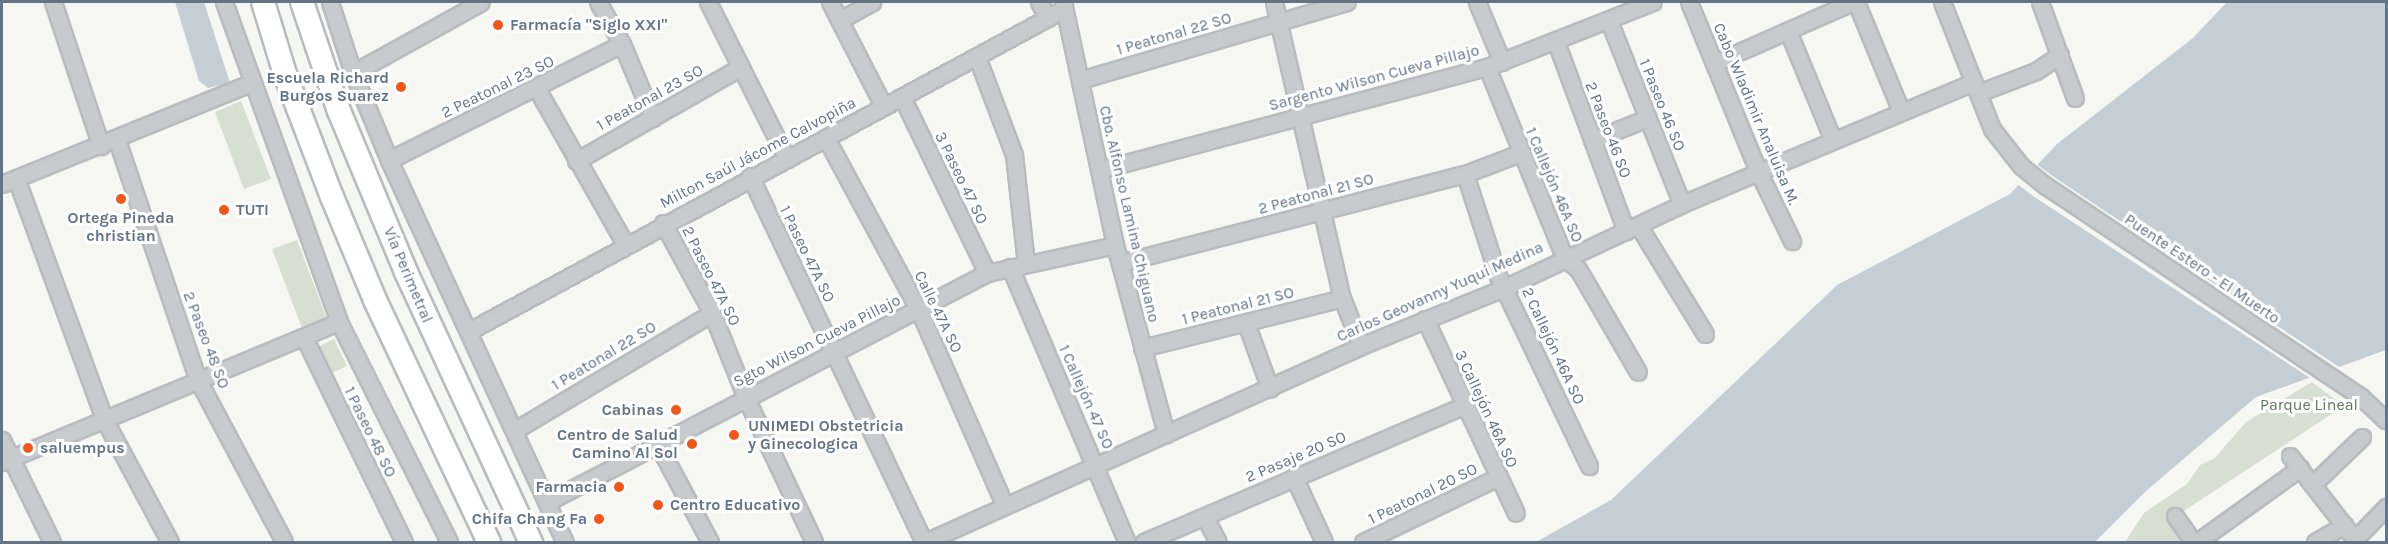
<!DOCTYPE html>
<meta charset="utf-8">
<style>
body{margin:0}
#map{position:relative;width:2388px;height:544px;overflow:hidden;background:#f6f6f2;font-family:Karla,sans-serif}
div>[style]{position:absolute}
.green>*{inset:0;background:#d7dfd3}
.water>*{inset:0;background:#c5ced4}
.pier>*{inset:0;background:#f6f6f2}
.roads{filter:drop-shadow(2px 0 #b9bcbf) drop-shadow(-2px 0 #b9bcbf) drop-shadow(0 2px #b9bcbf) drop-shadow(0 -2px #b9bcbf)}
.minor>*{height:15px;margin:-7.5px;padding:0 7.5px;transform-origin:7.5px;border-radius:7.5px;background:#c8cbce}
.highway>*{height:22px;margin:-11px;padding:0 11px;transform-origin:11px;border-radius:11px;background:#fff}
.dots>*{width:16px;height:16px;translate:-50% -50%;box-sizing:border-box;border:3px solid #fff;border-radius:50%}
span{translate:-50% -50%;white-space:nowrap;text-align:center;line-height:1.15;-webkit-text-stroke:6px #fff;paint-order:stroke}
.poi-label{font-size:16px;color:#627486;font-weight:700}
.left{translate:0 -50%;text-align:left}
.right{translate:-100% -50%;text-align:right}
.street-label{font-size:16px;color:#627486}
.park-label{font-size:16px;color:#62785e}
.frame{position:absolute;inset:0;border:3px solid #627486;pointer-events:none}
</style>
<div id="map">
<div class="green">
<i style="clip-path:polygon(241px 101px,271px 179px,244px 189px,215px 112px)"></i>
<i style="clip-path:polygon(297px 240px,327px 319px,302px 328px,272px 249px)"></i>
<i style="clip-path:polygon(334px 339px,347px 366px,328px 375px,315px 348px)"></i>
<i style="clip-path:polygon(2312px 382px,2344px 406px,2176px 516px,2180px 542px,2125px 542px,2144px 513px,2187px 484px,2200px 465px,2215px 458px,2246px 422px)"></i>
</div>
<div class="water">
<i style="clip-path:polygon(175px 2px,204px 2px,230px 83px,208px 88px,199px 81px)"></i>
<i style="clip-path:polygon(2227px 2px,2386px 2px,2386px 350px,2256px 397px,2146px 491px,2095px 542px,1536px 542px,1611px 500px,1837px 285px,2010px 194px,2057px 144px,2193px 38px)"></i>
</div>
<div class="pier">
<i style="clip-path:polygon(2035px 163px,2054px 177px,2342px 369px,2313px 380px,2033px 196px,2016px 183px)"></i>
</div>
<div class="roads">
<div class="minor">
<i style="left:53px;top:2px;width:152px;rotate:71.6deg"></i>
<i style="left:224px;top:2px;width:340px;rotate:70.2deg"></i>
<i style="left:339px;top:322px;width:246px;rotate:63.4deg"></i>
<i style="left:330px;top:2px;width:75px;rotate:72.1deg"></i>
<i style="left:353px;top:73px;width:94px;rotate:67.5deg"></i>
<i style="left:389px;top:160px;width:421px;rotate:65.3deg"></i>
<i style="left:598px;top:2px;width:48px;rotate:60.3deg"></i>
<i style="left:622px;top:44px;width:80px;rotate:67.3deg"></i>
<i style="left:708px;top:2px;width:176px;rotate:63.3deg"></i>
<i style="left:830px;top:2px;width:118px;rotate:62.8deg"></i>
<i style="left:1039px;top:2px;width:17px;rotate:62deg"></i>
<i style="left:1063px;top:2px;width:249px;rotate:77.9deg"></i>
<i style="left:1115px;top:245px;width:196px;rotate:74.9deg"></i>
<i style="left:1274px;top:2px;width:304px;rotate:77.1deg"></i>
<i style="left:1342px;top:298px;width:52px;rotate:68.4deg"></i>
<i style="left:1477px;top:2px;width:65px;rotate:67.4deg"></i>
<i style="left:1689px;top:2px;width:183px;rotate:67.8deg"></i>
<i style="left:1758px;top:171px;width:78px;rotate:64.1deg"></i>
<i style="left:1856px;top:2px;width:118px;rotate:67.6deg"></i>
<i style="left:1942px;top:2px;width:136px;rotate:68.5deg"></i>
<i style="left:1992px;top:129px;width:47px;rotate:51.9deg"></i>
<i style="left:2021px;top:166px;width:32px;rotate:39deg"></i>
<i style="left:2046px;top:186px;width:379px;rotate:33.8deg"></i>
<i style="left:2361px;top:397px;width:34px;rotate:43deg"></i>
<i style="left:2040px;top:2px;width:102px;rotate:70deg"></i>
<i style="left:840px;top:20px;width:37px;rotate:-29deg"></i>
<i style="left:1609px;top:21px;width:197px;rotate:68.3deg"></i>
<i style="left:1788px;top:31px;width:116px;rotate:67.6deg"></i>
<i style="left:1556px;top:42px;width:202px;rotate:69.7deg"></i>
<i style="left:977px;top:57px;width:105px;rotate:69.3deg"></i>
<i style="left:1014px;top:155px;width:109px;rotate:83.7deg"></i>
<i style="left:1714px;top:63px;width:151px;rotate:-23.8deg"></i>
<i style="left:1487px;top:67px;width:205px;rotate:67.9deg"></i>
<i style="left:1564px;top:257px;width:18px;rotate:41deg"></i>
<i style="left:1578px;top:269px;width:119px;rotate:59.8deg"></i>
<i style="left:353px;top:73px;width:146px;rotate:-29deg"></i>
<i style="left:1080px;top:80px;width:278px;rotate:-16.3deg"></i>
<i style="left:537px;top:89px;width:178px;rotate:60.4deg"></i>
<i style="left:1978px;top:93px;width:62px;rotate:-20.8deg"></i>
<i style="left:2036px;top:71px;width:29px;rotate:-34deg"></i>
<i style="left:903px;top:99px;width:193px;rotate:64.2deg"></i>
<i style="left:117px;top:140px;width:253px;rotate:71.4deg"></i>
<i style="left:198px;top:380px;width:183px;rotate:62deg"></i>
<i style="left:827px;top:140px;width:191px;rotate:61.6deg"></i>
<i style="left:918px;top:308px;width:216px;rotate:66.3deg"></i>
<i style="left:1592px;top:140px;width:60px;rotate:-21.4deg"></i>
<i style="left:389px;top:160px;width:260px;rotate:-26.5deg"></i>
<i style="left:576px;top:161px;width:190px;rotate:-29.7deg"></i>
<i style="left:1099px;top:170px;width:401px;rotate:-14.9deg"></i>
<i style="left:1487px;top:67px;width:178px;rotate:-21.4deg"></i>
<i style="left:1465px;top:174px;width:107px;rotate:72.1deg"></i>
<i style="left:1498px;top:276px;width:211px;rotate:64.4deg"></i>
<i style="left:750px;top:176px;width:405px;rotate:64.6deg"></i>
<i style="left:16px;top:178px;width:257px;rotate:69.9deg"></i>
<i style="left:104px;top:419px;width:140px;rotate:61.8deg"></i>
<i style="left:2px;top:184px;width:269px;rotate:-22.1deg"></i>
<i style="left:663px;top:223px;width:102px;rotate:61.4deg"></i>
<i style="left:712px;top:313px;width:92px;rotate:68.2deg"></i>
<i style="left:746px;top:398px;width:159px;rotate:64.7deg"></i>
<i style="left:1638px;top:225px;width:128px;rotate:58.4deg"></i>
<i style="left:1120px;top:263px;width:356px;rotate:-14.5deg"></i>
<i style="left:1465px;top:174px;width:59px;rotate:-20.9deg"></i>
<i style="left:1010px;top:267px;width:299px;rotate:67deg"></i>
<i style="left:1425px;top:319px;width:214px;rotate:64.9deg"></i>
<i style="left:1246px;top:323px;width:70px;rotate:70deg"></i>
<i style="left:469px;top:331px;width:677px;rotate:-28.42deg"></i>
<i style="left:304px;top:337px;width:228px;rotate:64deg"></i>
<i style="left:1142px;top:348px;width:206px;rotate:-14deg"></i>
<i style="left:515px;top:430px;width:229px;rotate:-30.7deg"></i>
<i style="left:2px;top:440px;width:114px;rotate:63.9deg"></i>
<i style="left:657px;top:443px;width:112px;rotate:61.8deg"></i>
<i style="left:2290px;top:456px;width:109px;rotate:52.1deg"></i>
<i style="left:2px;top:462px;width:365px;rotate:-22.6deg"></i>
<i style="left:1294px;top:477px;width:72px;rotate:65.2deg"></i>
<i style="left:2313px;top:484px;width:68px;rotate:-43.8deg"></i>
<i style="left:547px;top:502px;width:496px;rotate:-27.5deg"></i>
<i style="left:987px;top:273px;width:131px;rotate:-12.3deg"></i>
<i style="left:2175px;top:516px;width:32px;rotate:55deg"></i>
<i style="left:1205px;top:517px;width:28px;rotate:63deg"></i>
<i style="left:2355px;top:539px;width:45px;rotate:-45.9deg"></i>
<i style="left:925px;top:542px;width:478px;rotate:-24.2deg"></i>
<i style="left:1361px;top:346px;width:157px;rotate:-22.1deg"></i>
<i style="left:1506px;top:287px;width:195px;rotate:-25.2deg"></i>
<i style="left:1682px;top:204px;width:316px;rotate:-22.7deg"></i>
<i style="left:1144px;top:542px;width:347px;rotate:-23.1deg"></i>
<i style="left:1363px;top:542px;width:150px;rotate:-25.7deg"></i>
<i style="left:2197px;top:542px;width:127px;rotate:-35.7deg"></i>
<i style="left:2315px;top:542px;width:34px;rotate:-30deg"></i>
</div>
<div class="highway">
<i style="left:263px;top:2px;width:75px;rotate:73deg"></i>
<i style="left:285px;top:74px;width:132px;rotate:69.1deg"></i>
<i style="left:332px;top:197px;width:112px;rotate:67.3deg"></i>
<i style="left:375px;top:300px;width:268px;rotate:64.8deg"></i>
<i style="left:302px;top:2px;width:115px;rotate:71.3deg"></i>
<i style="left:339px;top:111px;width:174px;rotate:67.4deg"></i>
<i style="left:406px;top:272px;width:298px;rotate:65.2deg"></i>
</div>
</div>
<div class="dots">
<i style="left:498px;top:25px;background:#f35616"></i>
<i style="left:401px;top:87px;background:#f35616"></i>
<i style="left:121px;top:199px;background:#f35616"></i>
<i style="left:224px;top:210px;background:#f35616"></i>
<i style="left:676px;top:410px;background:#f35616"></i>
<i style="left:734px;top:435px;background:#f35616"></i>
<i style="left:692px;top:444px;background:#f35616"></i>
<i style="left:28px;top:448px;background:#f35616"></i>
<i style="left:619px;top:487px;background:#f35616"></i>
<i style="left:658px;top:505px;background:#f35616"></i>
<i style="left:599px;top:519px;background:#f35616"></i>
</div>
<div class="poi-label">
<span class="left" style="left:510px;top:25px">Farmacía "Siglo XXI"</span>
<span class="right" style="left:389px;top:87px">Escuela Richard<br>Burgos Suarez</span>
<span class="left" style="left:236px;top:210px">TUTI</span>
<span style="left:121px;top:227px">Ortega Pineda<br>christian</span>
<span class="right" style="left:664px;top:410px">Cabinas</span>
<span class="left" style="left:748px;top:435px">UNIMEDI Obstetricia<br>y Ginecologica</span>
<span class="right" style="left:678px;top:444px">Centro de Salud<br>Camino Al Sol</span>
<span class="left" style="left:40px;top:448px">saluempus</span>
<span class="right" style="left:607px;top:487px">Farmacia</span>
<span class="left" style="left:670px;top:505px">Centro Educativo</span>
<span class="right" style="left:587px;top:519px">Chifa Chang Fa</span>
</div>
<div class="street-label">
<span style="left:1174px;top:34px;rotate:-16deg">1 Peatonal 22 SO</span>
<span style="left:1374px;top:78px;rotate:-15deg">Sargento Wilson Cueva Pillajo</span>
<span style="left:498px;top:87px;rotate:-26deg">2 Peatonal 23 SO</span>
<span style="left:650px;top:98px;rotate:-29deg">1 Peatonal 23 SO</span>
<span style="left:1662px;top:105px;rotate:68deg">1 Paseo 46 SO</span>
<span style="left:1756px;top:114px;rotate:67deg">Cabo Wladimir Analuisa M.</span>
<span style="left:1608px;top:130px;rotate:69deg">2 Paseo 46 SO</span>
<span style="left:758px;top:153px;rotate:-28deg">Milton Saúl Jácome Calvopiña</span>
<span style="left:961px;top:178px;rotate:64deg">3 Paseo 47 SO</span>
<span style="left:1554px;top:185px;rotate:67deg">1 Callejón 46A SO</span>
<span style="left:1316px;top:194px;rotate:-15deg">2 Peatonal 21 SO</span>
<span style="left:1129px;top:214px;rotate:77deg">Cbo. Alfonso Lamina Chiguano</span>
<span style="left:807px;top:254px;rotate:64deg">1 Paseo 47A SO</span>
<span style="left:2202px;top:269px;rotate:34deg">Puente Estero - El Muerto</span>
<span style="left:408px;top:275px;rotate:67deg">Vía Perimetral</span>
<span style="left:711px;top:276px;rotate:63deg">2 Paseo 47A SO</span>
<span style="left:1440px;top:292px;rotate:-24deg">Carlos Geovanny Yuqui Medina</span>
<span style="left:1238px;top:306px;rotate:-14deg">1 Peatonal 21 SO</span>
<span style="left:938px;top:312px;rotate:64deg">Calle 47A SO</span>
<span style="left:206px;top:340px;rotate:69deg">2 Paseo 48 SO</span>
<span style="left:817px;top:341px;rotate:-27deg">Sgto Wilson Cueva Pillajo</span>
<span style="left:1553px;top:346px;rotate:65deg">2 Callejón 46A SO</span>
<span style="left:604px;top:356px;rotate:-31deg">1 Peatonal 22 SO</span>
<span style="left:1086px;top:397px;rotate:66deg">1 Callejón 47 SO</span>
<span style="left:1486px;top:409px;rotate:65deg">3 Callejón 46A SO</span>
<span style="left:370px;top:432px;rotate:64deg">1 Paseo 48 SO</span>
<span style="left:1296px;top:457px;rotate:-23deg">2 Pasaje 20 SO</span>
<span style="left:1423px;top:494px;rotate:-26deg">1 Peatonal 20 SO</span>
</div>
<div class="park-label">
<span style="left:2309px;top:405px">Parque Lineal</span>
</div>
<div class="frame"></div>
</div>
